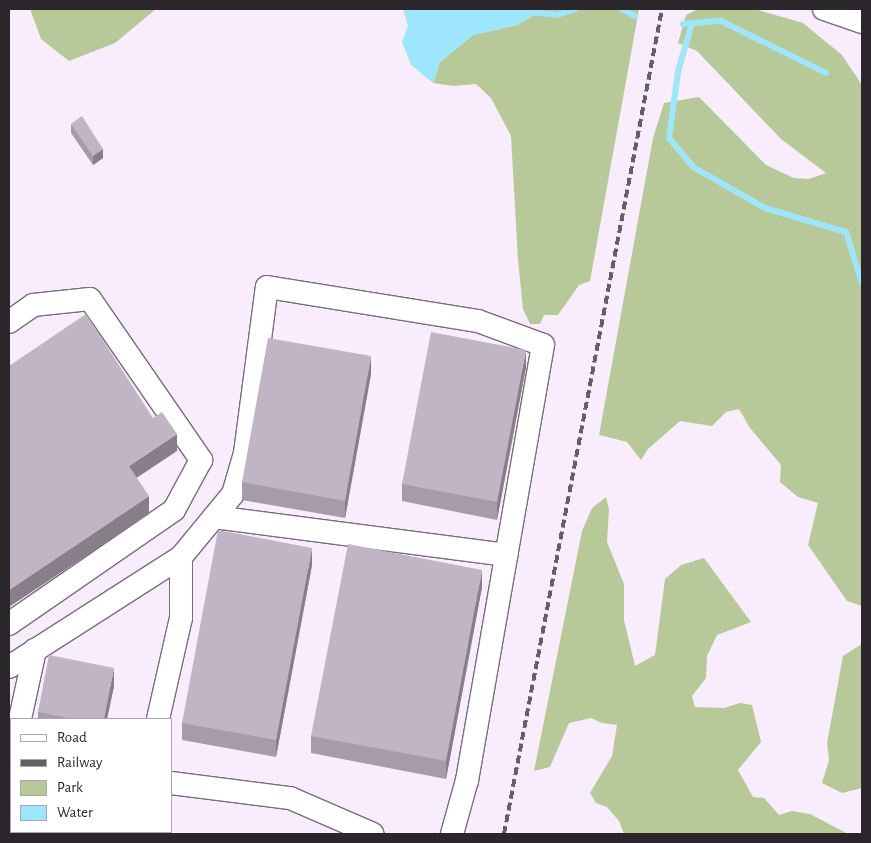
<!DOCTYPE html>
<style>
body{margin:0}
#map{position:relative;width:871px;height:843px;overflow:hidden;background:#f9ecfc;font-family:"Alegreya Sans",sans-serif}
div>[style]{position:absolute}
.green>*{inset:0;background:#b8c999}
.water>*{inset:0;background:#9ee6fb}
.stream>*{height:6px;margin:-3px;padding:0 3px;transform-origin:3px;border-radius:3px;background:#9ee6fb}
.roads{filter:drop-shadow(1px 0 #786d7b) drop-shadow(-1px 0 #786d7b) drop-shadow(0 1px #786d7b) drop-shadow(0 -1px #786d7b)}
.minor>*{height:22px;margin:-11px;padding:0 11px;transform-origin:11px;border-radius:11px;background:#fff}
.rail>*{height:4px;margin-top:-2px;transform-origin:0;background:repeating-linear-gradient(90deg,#665e67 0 8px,transparent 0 12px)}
.wall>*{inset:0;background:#a69ba9}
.shaded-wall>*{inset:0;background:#877e89}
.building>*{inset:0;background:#c1b4c4}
span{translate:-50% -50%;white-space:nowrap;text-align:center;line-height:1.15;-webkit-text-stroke:4px #fff;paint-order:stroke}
.frame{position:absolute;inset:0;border:10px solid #2b262c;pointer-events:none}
.legend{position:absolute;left:10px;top:718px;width:162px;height:115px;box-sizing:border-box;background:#fff;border:1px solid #aaa8ab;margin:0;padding:6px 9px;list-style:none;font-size:15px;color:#2b262c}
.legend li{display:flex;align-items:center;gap:10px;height:25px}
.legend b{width:25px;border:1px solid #aaa8ab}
</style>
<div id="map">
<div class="green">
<i style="clip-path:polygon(30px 9px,156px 9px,115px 43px,69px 61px,41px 39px)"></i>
<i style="clip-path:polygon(544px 9px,639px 9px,590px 281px,579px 285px,558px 315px,544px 315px,540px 324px,530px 324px,523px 309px,518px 260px,511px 136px,491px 98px,476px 84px,453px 86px,433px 83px,440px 62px,473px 35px,517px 25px)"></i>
<i style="clip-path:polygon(698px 9px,754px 9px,803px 23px,842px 55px,862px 85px,862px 606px,847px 601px,808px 545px,818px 503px,798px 497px,780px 482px,781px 465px,750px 428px,739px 409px,726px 412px,712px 426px,680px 421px,648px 449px,641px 460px,627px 442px,599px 435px,653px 138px,664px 103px,699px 97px,766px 165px,794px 178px,809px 179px,826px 173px,781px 139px,697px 51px,678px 43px,686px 15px)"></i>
<i style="clip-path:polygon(606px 497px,609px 509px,607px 542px,624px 584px,624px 620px,635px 666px,655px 655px,665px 579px,681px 565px,704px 558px,751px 622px,717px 635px,707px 656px,706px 678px,692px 696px,695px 707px,724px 708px,740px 703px,752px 705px,761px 742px,738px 770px,753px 797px,764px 798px,779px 815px,792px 811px,810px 814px,848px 834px,624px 834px,619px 821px,607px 807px,596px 803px,590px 793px,612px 756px,617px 725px,602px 723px,591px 718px,569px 723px,550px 767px,534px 771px,582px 531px,592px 508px)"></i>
<i style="clip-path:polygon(862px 644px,862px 788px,842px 793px,822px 783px,829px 760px,827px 743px,843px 656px)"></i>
</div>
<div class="water">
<i style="clip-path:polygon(403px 9px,544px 9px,517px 25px,473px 35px,440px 62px,433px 83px,411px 65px,402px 42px,408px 26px)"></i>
</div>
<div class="stream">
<i style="left:622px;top:9px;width:15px;rotate:28deg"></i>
<i style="left:530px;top:12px;width:27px;rotate:6deg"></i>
<i style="left:557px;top:15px;width:19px;rotate:-18deg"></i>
<i style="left:683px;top:24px;width:38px;rotate:-5deg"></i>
<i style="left:721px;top:21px;width:117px;rotate:26.3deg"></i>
<i style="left:691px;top:26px;width:48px;rotate:105.8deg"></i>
<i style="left:678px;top:72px;width:67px;rotate:97.8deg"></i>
<i style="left:669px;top:138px;width:38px;rotate:50deg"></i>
<i style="left:693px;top:167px;width:83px;rotate:29.7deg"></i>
<i style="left:765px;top:208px;width:84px;rotate:16.5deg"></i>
<i style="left:846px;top:232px;width:53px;rotate:72.6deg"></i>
</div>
<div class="roads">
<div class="minor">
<i style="left:824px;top:9px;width:40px;rotate:18.9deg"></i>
<i style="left:9px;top:322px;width:29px;rotate:-35deg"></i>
<i style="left:33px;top:305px;width:57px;rotate:-6deg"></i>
<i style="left:90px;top:299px;width:196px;rotate:55.4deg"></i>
<i style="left:201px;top:460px;width:57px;rotate:118.4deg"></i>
<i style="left:174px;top:510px;width:201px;rotate:145.4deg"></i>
<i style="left:214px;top:517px;width:295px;rotate:7.4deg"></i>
<i style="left:9px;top:667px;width:204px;rotate:-32.6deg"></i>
<i style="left:181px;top:557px;width:82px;rotate:-50.5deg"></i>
<i style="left:233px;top:494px;width:43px;rotate:-73.7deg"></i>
<i style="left:245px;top:453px;width:167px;rotate:-82.5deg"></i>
<i style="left:267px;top:287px;width:214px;rotate:9.2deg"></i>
<i style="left:478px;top:321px;width:69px;rotate:20.3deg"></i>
<i style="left:543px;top:345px;width:442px;rotate:99.9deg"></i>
<i style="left:467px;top:780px;width:56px;rotate:105.5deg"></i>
<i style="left:20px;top:719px;width:71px;rotate:-77.7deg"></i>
<i style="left:158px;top:719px;width:104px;rotate:-77.2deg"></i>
<i style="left:181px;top:618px;width:61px;rotate:-90deg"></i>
<i style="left:9px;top:769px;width:11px;rotate:-80deg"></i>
<i style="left:171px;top:783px;width:120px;rotate:7.2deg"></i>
<i style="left:290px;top:798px;width:90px;rotate:23.4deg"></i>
<i style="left:132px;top:834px;width:2px;rotate:-63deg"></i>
</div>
</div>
<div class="rail">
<i style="left:504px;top:834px;width:840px;rotate:-79.16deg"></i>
</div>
<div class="wall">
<i style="clip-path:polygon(71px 124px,103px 158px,93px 165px,71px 133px)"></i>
<i style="clip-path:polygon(526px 367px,497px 520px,402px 501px,402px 484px)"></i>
<i style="clip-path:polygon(371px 374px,345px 518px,242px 500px,242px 482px)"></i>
<i style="clip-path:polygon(312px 565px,276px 757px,182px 740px,182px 723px)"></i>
<i style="clip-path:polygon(482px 587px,446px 779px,311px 753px,311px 736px)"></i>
<i style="clip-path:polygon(114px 686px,107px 719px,38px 719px,38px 712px)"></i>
<i style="clip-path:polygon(55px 832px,85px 832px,84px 834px,55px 834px)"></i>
</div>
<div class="shaded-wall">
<i style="clip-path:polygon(103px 149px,103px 158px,93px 165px,93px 156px)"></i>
<i style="clip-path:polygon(526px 350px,526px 367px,497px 520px,497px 502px)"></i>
<i style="clip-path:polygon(371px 356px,371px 374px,345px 518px,345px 501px)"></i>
<i style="clip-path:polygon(177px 434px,177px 451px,129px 483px,129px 466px)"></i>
<i style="clip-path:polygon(149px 496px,149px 514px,9px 607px,9px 590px)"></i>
<i style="clip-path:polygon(312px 548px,312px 565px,276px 757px,276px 740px)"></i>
<i style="clip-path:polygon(482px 570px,482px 587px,446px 779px,446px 761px)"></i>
<i style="clip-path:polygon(114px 668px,114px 686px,107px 719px,104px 719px)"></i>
</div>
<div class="building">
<i style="clip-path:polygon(82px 116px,103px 149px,93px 156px,71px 124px)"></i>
<i style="clip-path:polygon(86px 314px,153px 418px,162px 412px,177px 434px,129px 466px,149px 496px,9px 590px,9px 379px,10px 379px,9px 378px,9px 366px)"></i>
<i style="clip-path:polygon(431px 332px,526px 350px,497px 502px,402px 484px)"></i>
<i style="clip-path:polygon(268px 338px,371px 356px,345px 501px,242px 482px)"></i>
<i style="clip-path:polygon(218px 530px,312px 548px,276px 740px,182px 723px)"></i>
<i style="clip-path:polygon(348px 544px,482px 570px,446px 761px,311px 736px)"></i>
<i style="clip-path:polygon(49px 655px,114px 668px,104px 719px,73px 719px,38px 712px)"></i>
</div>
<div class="frame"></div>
<ul class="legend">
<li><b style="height:6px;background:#fff"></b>Road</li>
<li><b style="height:6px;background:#665e67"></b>Railway</li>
<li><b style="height:14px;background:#b8c999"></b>Park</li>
<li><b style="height:14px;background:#9ee6fb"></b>Water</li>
</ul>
</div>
